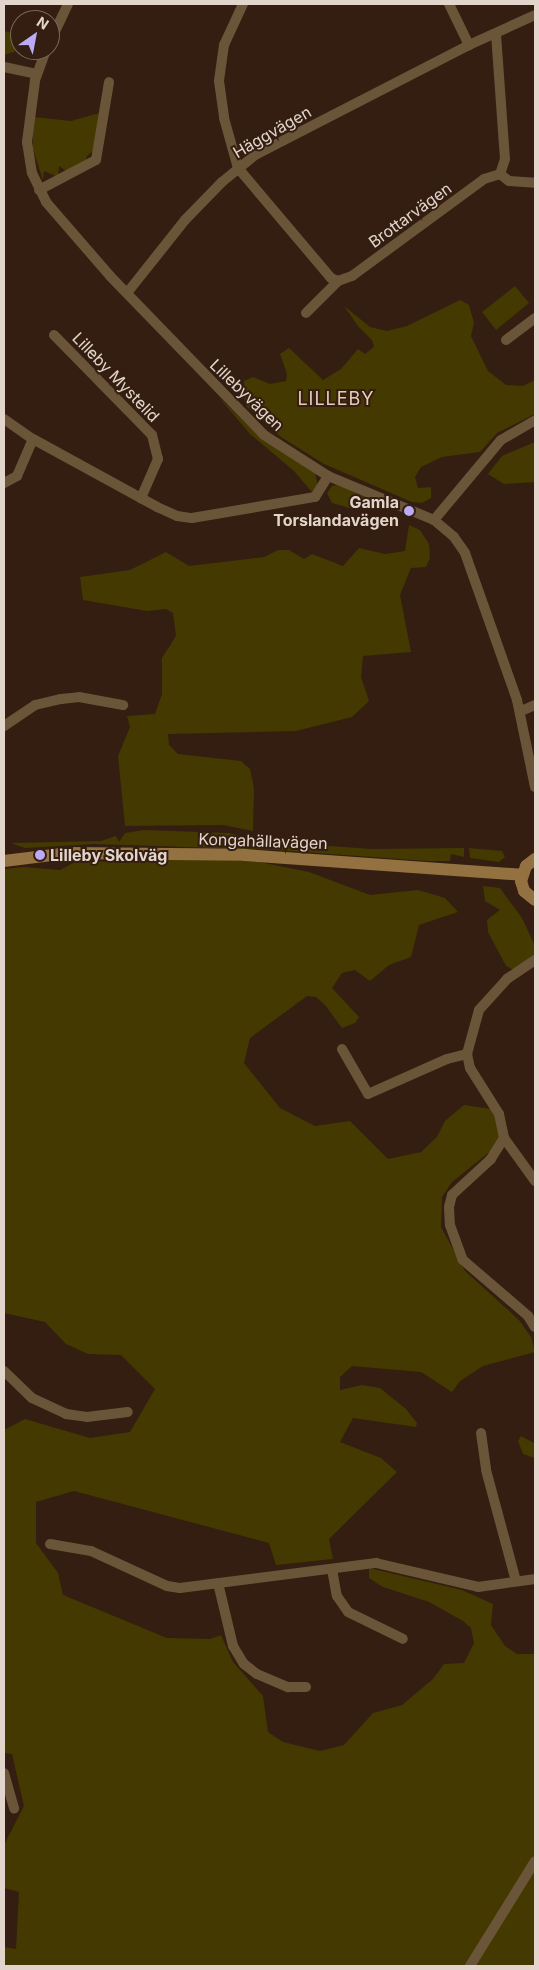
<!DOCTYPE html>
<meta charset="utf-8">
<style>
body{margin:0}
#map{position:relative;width:539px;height:1970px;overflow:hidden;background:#331e11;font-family:Inter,sans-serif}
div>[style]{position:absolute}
.green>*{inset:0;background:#443900}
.street>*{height:10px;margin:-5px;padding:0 5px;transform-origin:5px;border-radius:5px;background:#6b5538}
.secondary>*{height:12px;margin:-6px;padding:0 6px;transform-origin:6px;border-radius:6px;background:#947141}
.dots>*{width:14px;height:14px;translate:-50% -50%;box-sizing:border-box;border:2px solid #331e11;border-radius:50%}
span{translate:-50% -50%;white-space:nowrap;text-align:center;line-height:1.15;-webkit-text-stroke:4px #331e11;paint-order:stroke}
.street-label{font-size:16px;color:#e4d5cc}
.poi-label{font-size:16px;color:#e4d5cc;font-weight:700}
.right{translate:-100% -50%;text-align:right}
.left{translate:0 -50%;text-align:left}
.neighbourhood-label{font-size:18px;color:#e8cbbb;letter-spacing:1px}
.frame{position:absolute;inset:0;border:5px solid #e4d5cc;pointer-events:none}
.north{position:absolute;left:10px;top:10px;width:50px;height:50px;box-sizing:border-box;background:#331e11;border:1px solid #7a675c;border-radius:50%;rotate:33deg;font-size:14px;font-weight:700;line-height:20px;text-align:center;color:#e4d5cc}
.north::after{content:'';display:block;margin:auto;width:18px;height:22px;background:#bbaaf6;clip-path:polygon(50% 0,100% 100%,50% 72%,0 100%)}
</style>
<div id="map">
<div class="green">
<i style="clip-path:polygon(4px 31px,13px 33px,20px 50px,4px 55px)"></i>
<i style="clip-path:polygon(103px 112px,95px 149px,87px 156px,85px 164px,68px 172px,59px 166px,58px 177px,44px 171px,43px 180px,33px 149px,33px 117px,71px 121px)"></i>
<i style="clip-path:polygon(515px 286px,529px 303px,496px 330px,482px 312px)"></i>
<i style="clip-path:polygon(460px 300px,469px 305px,474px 323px,471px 336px,488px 371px,506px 385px,523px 386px,535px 380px,535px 414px,497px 433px,480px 452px,442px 457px,421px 467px,415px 477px,418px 488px,431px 487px,431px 498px,422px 503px,412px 502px,324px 464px,281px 437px,245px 405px,244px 381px,253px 377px,270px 384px,286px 381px,287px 374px,280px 354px,289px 348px,323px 380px,341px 369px,358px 349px,365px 354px,374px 347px,372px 340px,358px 326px,344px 306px,370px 327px,387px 331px,407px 326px)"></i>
<i style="clip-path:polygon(218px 396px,263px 440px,315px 473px,318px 486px,312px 492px,294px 471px,250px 434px)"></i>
<i style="clip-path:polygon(535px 442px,535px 482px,504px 484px,488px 474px,502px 456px)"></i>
<i style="clip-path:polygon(338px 485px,384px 505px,390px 510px,361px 509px,356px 503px,353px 509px,332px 503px,327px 493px,332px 486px)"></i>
<i style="clip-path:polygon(409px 525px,420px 530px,429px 544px,430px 558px,426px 567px,411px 568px,400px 595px,411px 652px,363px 656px,361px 677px,369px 701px,352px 717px,296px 731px,168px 734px,169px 745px,178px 754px,241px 761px,250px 769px,254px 788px,253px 831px,223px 825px,125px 826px,118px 756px,130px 727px,127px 716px,155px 714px,162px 694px,162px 658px,176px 636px,173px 613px,166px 609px,147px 611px,83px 600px,80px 577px,130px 570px,166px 552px,189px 566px,264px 557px,278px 550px,289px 550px,304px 559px,312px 554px,343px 566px,359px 548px,385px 554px,405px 551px)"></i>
<i style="clip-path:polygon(144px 830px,229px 833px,260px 841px,372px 849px,464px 848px,464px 857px,451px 854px,450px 861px,427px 861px,276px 850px,94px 844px,25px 848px,11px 843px,101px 841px,116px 836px,119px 842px,125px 833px)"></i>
<i style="clip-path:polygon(469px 848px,502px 851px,505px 857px,499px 862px,470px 858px)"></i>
<i style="clip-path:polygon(147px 856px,254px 861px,309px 872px,370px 895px,418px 890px,445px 898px,458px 912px,419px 925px,411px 957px,389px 965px,370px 981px,355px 970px,342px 973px,332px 988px,359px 1017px,355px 1023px,342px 1028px,325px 1005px,316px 997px,307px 996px,250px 1038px,244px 1063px,280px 1108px,315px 1126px,350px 1121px,388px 1159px,421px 1152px,437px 1137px,445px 1121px,464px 1105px,491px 1109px,500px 1129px,498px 1145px,452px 1182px,442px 1197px,441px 1227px,465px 1271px,519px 1320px,531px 1337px,535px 1352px,483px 1366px,460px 1381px,452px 1392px,421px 1372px,352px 1366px,340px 1377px,340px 1390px,362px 1385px,380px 1388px,406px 1409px,417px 1423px,416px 1427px,353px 1418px,340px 1442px,381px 1458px,397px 1472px,329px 1539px,333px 1559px,276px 1565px,269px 1543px,74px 1491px,36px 1502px,36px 1543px,58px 1573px,63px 1595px,167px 1638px,210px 1639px,221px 1635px,233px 1662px,263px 1696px,268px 1732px,283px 1742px,320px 1751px,344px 1745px,373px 1713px,402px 1705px,433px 1679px,444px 1664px,464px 1663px,474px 1643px,471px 1628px,463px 1621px,429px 1602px,383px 1587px,369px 1578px,369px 1568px,462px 1590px,493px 1604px,491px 1625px,505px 1646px,517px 1654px,535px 1654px,535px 1966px,4px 1966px,4px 1947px,16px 1949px,19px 1892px,4px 1888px,4px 1845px,24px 1806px,12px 1754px,4px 1753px,4px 1430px,25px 1419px,90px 1438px,130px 1432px,155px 1389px,121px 1355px,88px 1354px,66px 1344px,45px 1322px,4px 1313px,4px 869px,24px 867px,60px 870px,77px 861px,116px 862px)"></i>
<i style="clip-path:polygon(483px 886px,500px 888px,522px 918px,535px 946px,535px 955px,514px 970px,506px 966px,488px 932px,487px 920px,500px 910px,485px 901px)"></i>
<i style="clip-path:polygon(521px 1436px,534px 1443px,535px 1458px,523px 1454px,518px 1441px)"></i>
</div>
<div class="street">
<i style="left:243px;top:4px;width:45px;rotate:114.9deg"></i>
<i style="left:224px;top:45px;width:36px;rotate:98deg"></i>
<i style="left:219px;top:81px;width:37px;rotate:82deg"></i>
<i style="left:224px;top:118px;width:52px;rotate:74.4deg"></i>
<i style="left:238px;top:168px;width:144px;rotate:49.8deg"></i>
<i style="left:331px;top:278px;width:8px;rotate:23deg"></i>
<i style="left:338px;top:281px;width:15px;rotate:-20deg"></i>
<i style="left:352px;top:276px;width:164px;rotate:-36.3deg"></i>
<i style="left:484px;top:179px;width:17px;rotate:-17deg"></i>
<i style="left:449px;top:4px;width:46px;rotate:64deg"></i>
<i style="left:496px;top:34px;width:125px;rotate:85.9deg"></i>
<i style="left:505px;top:159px;width:16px;rotate:108deg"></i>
<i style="left:50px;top:42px;width:42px;rotate:-64.7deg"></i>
<i style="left:46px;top:50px;width:33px;rotate:110deg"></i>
<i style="left:35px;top:81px;width:62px;rotate:97.5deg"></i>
<i style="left:27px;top:142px;width:31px;rotate:81deg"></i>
<i style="left:32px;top:173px;width:32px;rotate:64deg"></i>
<i style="left:46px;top:202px;width:98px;rotate:49.1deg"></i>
<i style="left:110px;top:276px;width:221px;rotate:45.9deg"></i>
<i style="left:264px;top:435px;width:76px;rotate:32.6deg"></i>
<i style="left:328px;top:476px;width:115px;rotate:22.5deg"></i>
<i style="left:434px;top:520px;width:26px;rotate:40deg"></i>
<i style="left:454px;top:537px;width:19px;rotate:55deg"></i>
<i style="left:465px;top:553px;width:156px;rotate:70.5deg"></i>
<i style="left:517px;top:700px;width:89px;rotate:78.3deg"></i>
<i style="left:4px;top:67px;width:34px;rotate:12deg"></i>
<i style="left:500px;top:174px;width:11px;rotate:38deg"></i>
<i style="left:509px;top:181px;width:26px;rotate:4deg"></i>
<i style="left:39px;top:190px;width:64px;rotate:-27.8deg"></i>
<i style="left:96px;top:160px;width:79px;rotate:-80.5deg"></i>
<i style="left:127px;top:293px;width:93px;rotate:-51.5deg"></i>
<i style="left:185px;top:220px;width:53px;rotate:-45.8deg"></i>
<i style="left:222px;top:182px;width:43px;rotate:-39.3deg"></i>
<i style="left:255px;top:155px;width:241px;rotate:-27.2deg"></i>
<i style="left:469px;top:45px;width:72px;rotate:-24.4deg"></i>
<i style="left:306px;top:313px;width:45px;rotate:-45deg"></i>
<i style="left:54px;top:335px;width:140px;rotate:45.6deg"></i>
<i style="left:152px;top:435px;width:25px;rotate:76deg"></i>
<i style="left:158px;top:459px;width:43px;rotate:113.6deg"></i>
<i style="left:506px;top:340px;width:36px;rotate:-37deg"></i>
<i style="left:4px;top:419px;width:35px;rotate:35deg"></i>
<i style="left:4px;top:483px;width:15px;rotate:-28deg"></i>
<i style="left:17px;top:476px;width:40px;rotate:-66.6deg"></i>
<i style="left:33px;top:439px;width:141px;rotate:28.7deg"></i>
<i style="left:157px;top:507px;width:22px;rotate:24deg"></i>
<i style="left:177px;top:516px;width:15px;rotate:8deg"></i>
<i style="left:192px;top:518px;width:125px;rotate:-9.7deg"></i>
<i style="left:315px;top:497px;width:25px;rotate:-58deg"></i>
<i style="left:434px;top:520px;width:104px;rotate:-50.1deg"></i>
<i style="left:501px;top:440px;width:39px;rotate:-30deg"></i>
<i style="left:521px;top:711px;width:15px;rotate:-23deg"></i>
<i style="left:4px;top:726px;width:37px;rotate:-34deg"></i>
<i style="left:35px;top:705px;width:27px;rotate:-13deg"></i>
<i style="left:61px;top:699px;width:18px;rotate:-6deg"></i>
<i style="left:79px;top:697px;width:45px;rotate:10.3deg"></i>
<i style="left:535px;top:960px;width:34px;rotate:146deg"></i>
<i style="left:507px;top:979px;width:42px;rotate:132.1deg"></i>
<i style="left:479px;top:1010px;width:46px;rotate:105.3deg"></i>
<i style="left:467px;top:1054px;width:14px;rotate:78deg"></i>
<i style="left:470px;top:1068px;width:54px;rotate:57.8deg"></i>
<i style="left:499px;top:1114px;width:25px;rotate:78deg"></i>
<i style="left:504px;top:1138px;width:25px;rotate:122deg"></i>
<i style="left:491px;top:1159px;width:53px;rotate:137.3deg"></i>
<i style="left:452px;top:1195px;width:12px;rotate:104deg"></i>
<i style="left:449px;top:1207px;width:18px;rotate:87deg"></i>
<i style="left:450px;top:1225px;width:37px;rotate:70deg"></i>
<i style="left:463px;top:1260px;width:86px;rotate:40.7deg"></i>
<i style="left:528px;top:1316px;width:13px;rotate:58deg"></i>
<i style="left:342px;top:1049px;width:52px;rotate:60deg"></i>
<i style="left:368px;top:1094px;width:86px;rotate:-23.9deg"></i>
<i style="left:447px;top:1059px;width:21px;rotate:-14deg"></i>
<i style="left:504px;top:1138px;width:53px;rotate:54.2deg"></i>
<i style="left:4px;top:1371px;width:39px;rotate:44deg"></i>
<i style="left:32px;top:1398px;width:38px;rotate:25deg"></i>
<i style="left:66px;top:1414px;width:21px;rotate:8deg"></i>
<i style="left:87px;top:1417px;width:41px;rotate:-7deg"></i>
<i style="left:481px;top:1433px;width:37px;rotate:82deg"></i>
<i style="left:486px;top:1470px;width:115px;rotate:74.9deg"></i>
<i style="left:50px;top:1544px;width:42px;rotate:9.7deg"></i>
<i style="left:91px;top:1551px;width:84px;rotate:24.7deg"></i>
<i style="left:167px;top:1586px;width:13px;rotate:9deg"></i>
<i style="left:180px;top:1588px;width:198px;rotate:-7.3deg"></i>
<i style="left:376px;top:1563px;width:105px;rotate:13.2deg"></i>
<i style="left:478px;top:1587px;width:58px;rotate:-8deg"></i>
<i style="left:332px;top:1569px;width:27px;rotate:80deg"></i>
<i style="left:337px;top:1596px;width:19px;rotate:55deg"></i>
<i style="left:348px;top:1612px;width:61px;rotate:26.1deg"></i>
<i style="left:218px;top:1583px;width:65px;rotate:76.6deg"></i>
<i style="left:233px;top:1646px;width:21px;rotate:59deg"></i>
<i style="left:244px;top:1664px;width:16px;rotate:38deg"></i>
<i style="left:257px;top:1674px;width:34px;rotate:23deg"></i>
<i style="left:288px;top:1687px;width:18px"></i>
<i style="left:4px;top:1773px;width:37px;rotate:74deg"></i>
<i style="left:470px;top:1966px;width:123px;rotate:-58.2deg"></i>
</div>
<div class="secondary">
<i style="left:535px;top:859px;width:11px;rotate:142deg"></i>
<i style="left:526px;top:866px;width:16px;rotate:108deg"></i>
<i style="left:521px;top:881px;width:10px;rotate:73deg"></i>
<i style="left:524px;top:891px;width:14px;rotate:39deg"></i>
<i style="left:4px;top:861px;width:64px;rotate:-7.1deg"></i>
<i style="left:68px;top:853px;width:177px;rotate:0.6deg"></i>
<i style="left:245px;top:855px;width:277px;rotate:4.1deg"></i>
</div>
<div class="dots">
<i style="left:409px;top:511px;background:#bbaaf6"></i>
<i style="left:40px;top:855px;background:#bbaaf6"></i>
</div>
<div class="street-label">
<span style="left:272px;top:132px;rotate:-30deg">Häggvägen</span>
<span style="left:410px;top:215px;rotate:-36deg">Brottarvägen</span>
<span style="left:116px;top:377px;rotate:46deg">Lilleby Mystelid</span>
<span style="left:247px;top:395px;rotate:44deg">Lillebyvägen</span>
<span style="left:263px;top:841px;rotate:2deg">Kongahällavägen</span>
</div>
<div class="poi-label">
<span class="right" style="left:399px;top:511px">Gamla<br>Torslandavägen</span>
<span class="left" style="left:50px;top:855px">Lilleby Skolväg</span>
</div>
<div class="neighbourhood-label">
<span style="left:336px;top:399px">LILLEBY</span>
</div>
<div class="frame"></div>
<div class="north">N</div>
</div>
